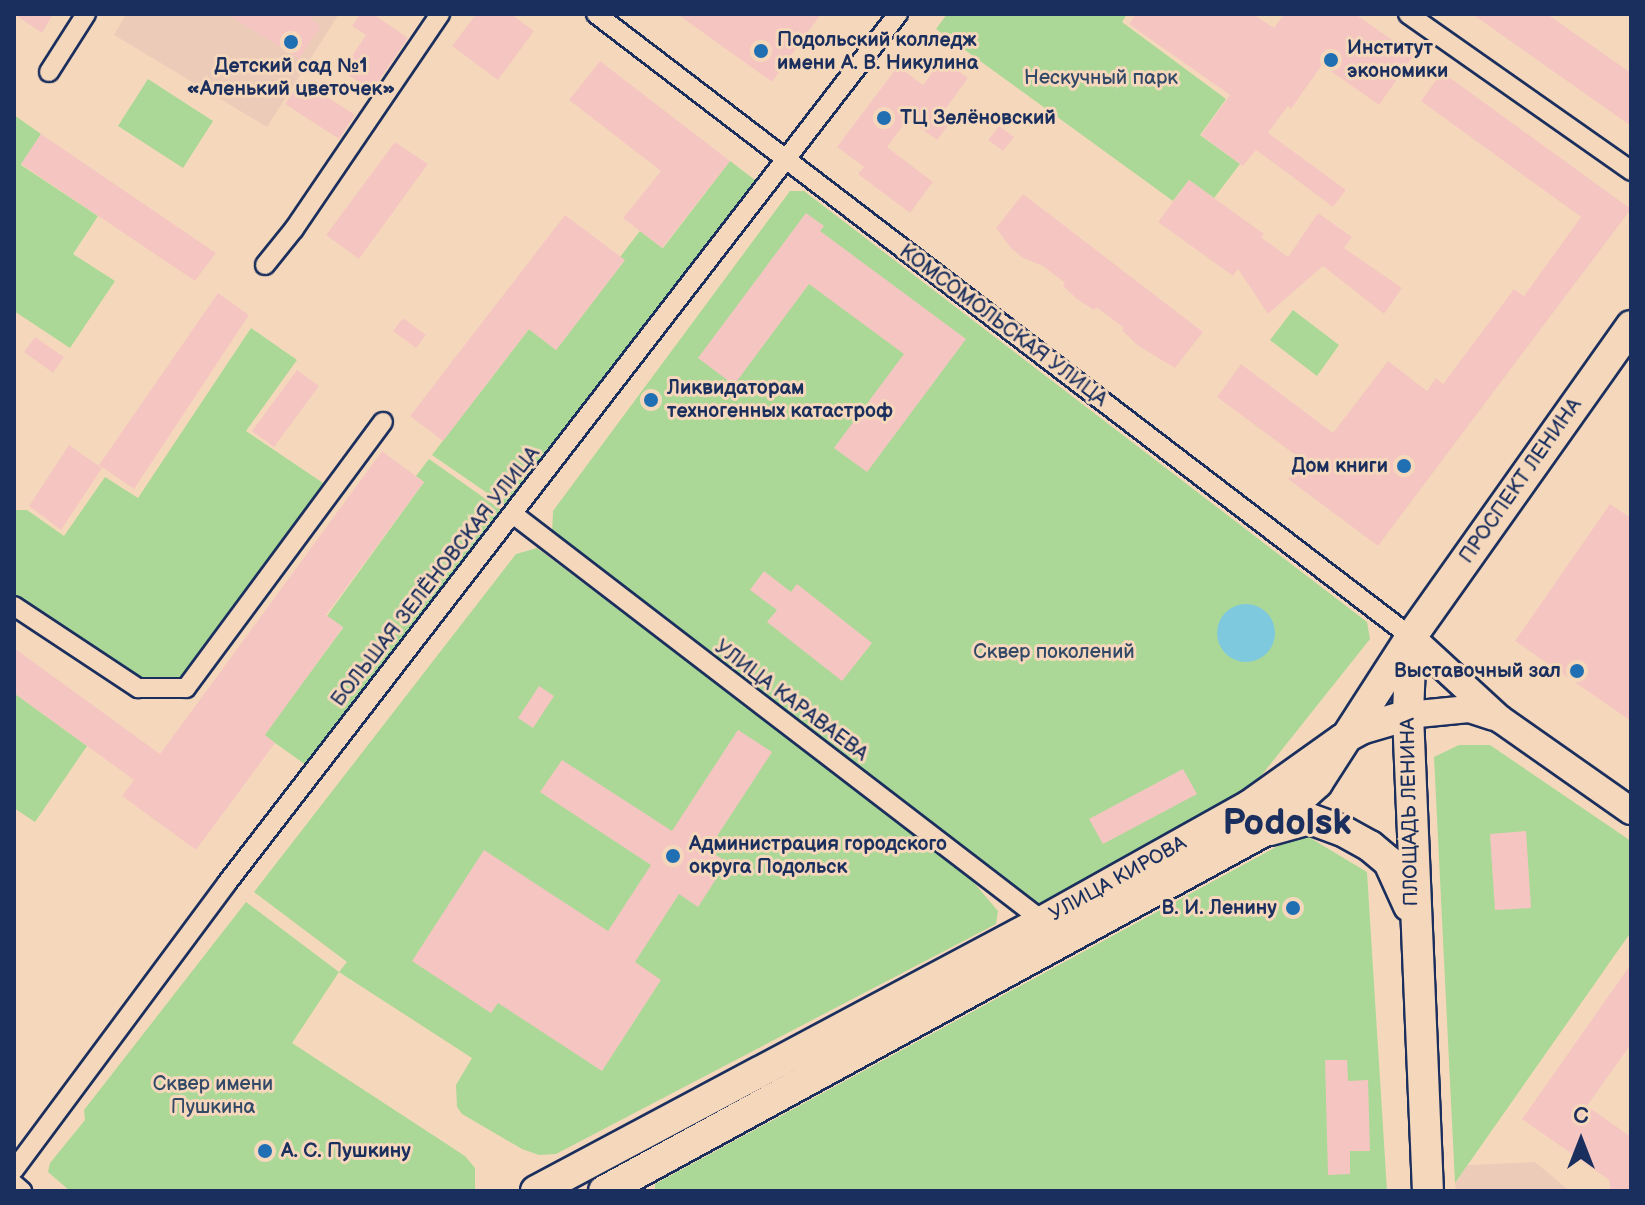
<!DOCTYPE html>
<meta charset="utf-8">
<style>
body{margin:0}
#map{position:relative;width:1645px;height:1205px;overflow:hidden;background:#f5d8bb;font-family:"Balsamiq Sans",sans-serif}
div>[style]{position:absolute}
.built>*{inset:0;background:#ecccb9}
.green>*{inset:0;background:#abd897}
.water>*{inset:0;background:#7fc9df}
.round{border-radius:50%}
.building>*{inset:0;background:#f5c6c1}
.roads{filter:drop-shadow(2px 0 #1b2f5e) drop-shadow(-2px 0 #1b2f5e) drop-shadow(0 2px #1b2f5e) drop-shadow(0 -2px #1b2f5e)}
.street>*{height:18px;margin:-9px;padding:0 9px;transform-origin:9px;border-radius:9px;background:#f5d8bb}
.secondary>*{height:26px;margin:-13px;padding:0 13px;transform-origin:13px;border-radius:13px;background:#f5d8bb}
.primary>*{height:30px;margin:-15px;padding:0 15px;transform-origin:15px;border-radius:15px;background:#f5d8bb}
.dots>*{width:22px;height:22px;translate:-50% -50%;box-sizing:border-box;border:4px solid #f5d8bb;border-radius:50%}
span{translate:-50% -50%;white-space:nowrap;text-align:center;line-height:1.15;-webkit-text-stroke:6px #f5d8bb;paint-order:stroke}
.poi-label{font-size:20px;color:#1b2f5e;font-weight:700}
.left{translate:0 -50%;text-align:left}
.right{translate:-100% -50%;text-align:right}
.park-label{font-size:20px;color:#314867}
.street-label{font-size:20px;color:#1b2f5e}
.town-label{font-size:36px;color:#1b2f5e;font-weight:700}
.frame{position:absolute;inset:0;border:16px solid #1b2f5e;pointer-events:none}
.north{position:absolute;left:1541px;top:1101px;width:80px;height:80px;-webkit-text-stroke:6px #f5d8bb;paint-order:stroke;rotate:0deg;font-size:22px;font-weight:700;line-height:32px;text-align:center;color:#1b2f5e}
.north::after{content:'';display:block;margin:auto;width:28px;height:36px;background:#1b2f5e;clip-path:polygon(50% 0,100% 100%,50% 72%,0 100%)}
</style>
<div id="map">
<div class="built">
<i style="clip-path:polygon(126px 14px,339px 14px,267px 127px,114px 35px)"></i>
<i style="clip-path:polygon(1535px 1162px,1570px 1191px,1456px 1191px,1455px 1183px,1468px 1165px)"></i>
</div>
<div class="green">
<i style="clip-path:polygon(947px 14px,1127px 14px,1122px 22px,1226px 99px,1200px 135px,1240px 164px,1214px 198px,1189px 180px,1173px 201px,936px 29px)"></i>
<i style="clip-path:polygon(148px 79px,213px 121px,183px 168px,118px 126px)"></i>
<i style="clip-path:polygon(14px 115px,41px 134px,21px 165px,98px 216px,73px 254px,115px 281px,70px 348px,14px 311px)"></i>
<i style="clip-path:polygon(730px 161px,759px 183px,509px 508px,432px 455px,529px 329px,556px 350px,624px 261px,620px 257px,640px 231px,663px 248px)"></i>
<i style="clip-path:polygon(790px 191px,804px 191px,1367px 622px,1370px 639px,1249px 791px,1041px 906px,552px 534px,553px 511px)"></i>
<i style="clip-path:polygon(1293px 310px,1339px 345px,1317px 376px,1270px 340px)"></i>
<i style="clip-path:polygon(251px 328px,297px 360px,246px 431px,329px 487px,184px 683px,139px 683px,14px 601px,14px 510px,27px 510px,64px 536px,105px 477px,138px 498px)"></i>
<i style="clip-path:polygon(429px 459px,507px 514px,310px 768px,264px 735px,343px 628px,327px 616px,424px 482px,416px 476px)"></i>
<i style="clip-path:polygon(537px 548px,964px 871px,998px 911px,996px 924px,556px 1154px,539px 1155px,522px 1149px,462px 1114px,457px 1107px,456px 1085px,472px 1058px,339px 972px,292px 1043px,465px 1156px,475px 1168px,475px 1191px,70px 1191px,48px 1172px,50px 1163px,85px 1120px,84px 1110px,246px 902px,339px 972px,347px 962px,254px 892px,516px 554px)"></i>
<i style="clip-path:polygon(14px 693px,87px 746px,35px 822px,14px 808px)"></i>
<i style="clip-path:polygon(1459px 745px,1490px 745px,1631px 841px,1631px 932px,1455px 1183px,1434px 757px)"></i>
<i style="clip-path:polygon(1302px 833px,1367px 872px,1387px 1191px,655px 1191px,655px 1184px)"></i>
</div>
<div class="water">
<i class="round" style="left:1217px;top:604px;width:58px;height:58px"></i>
</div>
<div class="building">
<i style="clip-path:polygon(14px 14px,53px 14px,42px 33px)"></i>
<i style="clip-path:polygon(227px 14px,314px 14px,311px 20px,321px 26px,299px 59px)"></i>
<i style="clip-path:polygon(360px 14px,373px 14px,408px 38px,372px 91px,342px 71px,366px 35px,352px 26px)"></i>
<i style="clip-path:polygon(476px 14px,511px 14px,534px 31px,498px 80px,452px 46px)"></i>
<i style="clip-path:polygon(677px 14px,821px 14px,772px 82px)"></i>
<i style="clip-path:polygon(1136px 14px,1253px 14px,1274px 28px,1284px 14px,1355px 14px,1414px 55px,1379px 105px,1322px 65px,1291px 109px,1288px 106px,1268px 133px,1346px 190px,1333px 207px,1256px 150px,1243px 166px,1201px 135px,1230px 95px,1129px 24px)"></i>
<i style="clip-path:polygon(1472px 14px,1547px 14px,1631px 73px,1631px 126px)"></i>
<i style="clip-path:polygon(942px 59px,968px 78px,944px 111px,954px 118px,937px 140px,908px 119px,887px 147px,933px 182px,910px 213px,858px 174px,864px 167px,837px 147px,898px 66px,923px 85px)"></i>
<i style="clip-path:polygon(600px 61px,730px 161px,662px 248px,623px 218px,661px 171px,569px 100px)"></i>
<i style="clip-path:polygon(1442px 72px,1631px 209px,1378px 546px,1288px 479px,1302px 460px,1217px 397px,1241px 364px,1333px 433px,1388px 361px,1427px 391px,1436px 378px,1443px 384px,1514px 289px,1524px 296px,1581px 217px,1421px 101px)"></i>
<i style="clip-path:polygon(301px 80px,355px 115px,339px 139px,285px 104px)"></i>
<i style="clip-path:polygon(999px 126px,1014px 137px,1003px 151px,988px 140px)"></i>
<i style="clip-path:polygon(41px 134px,216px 253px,195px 281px,21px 164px)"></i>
<i style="clip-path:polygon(395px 142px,428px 164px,359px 259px,326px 235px)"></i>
<i style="clip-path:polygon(1189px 180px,1264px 234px,1261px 237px,1288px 257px,1318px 213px,1352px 237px,1344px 248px,1402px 288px,1384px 314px,1323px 266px,1268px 314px,1238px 269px,1233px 276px,1158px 222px)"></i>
<i style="clip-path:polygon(1023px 194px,1203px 332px,1175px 368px,1137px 345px,1122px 330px,1124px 328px,1096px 307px,1094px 310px,1077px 299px,1063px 286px,1065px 283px,1043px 266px,1023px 258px,1011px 248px,996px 228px)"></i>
<i style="clip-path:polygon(806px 213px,824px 226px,820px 231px,966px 339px,867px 472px,834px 448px,904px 354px,809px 284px,734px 385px,698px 358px)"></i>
<i style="clip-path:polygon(565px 215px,625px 260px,556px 350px,529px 329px,443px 441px,410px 416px)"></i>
<i style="clip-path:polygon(218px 293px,249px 315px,134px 489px,99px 465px)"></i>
<i style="clip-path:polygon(403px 318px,426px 335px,416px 348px,393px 331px)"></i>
<i style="clip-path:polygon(35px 337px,64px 357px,53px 373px,24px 352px)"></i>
<i style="clip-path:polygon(297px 370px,319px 386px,274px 447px,252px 431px)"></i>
<i style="clip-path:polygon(69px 445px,102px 468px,61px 530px,29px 506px)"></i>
<i style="clip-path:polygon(382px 451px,424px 482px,326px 615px,343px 627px,265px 735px,275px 743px,196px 850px,122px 796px,134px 780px,14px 693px,14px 648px,160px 754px)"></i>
<i style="clip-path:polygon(1610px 504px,1631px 518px,1631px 721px,1515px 641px)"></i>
<i style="clip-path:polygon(764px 571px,791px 592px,797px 584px,872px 643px,842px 681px,767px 622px,777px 610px,750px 590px)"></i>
<i style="clip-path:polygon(539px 686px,554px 696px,533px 728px,518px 718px)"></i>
<i style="clip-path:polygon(738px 730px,772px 752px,708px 850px,727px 862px,698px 907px,679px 894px,635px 962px,661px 980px,602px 1071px,498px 1003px,491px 1013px,412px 961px,484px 850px,608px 931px,651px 865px,540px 792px,562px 760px,672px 831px)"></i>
<i style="clip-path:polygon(1183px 769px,1197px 794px,1103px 844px,1089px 819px)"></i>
<i style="clip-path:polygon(1526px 831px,1531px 908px,1495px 910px,1490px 834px)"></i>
<i style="clip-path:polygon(1631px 964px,1631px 1044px,1587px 1106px,1631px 1137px,1631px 1191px,1611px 1191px,1609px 1180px,1522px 1119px)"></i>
<i style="clip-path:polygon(1325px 1060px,1347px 1060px,1348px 1081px,1368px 1080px,1370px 1151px,1350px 1151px,1350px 1174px,1328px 1175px)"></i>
</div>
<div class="roads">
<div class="street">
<i style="left:596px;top:14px;width:1026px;rotate:37.39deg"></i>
<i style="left:1408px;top:14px;width:273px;rotate:35.1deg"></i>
<i style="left:49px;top:72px;width:69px;rotate:-57.5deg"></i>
<i style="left:265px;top:265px;width:46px;rotate:-51.1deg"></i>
<i style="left:294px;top:229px;width:260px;rotate:-55.8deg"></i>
<i style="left:513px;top:514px;width:668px;rotate:37.52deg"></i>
<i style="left:14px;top:606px;width:149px;rotate:33.5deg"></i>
<i style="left:138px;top:688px;width:48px"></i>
<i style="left:186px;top:688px;width:331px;rotate:-53.5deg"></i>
<i style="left:14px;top:1170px;width:357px;rotate:-53.4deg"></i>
<i style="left:227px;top:883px;width:1098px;rotate:-52.33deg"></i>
<i style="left:14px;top:1184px;width:11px;rotate:41deg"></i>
</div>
<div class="secondary">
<i style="left:1411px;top:637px;width:121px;rotate:42.7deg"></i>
<i style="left:1500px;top:719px;width:160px;rotate:35.1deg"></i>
<i style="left:1408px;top:715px;width:61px;rotate:-5.6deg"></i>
<i style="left:1469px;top:709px;width:25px;rotate:18deg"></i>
</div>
<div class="primary">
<i style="left:1411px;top:639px;width:76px;rotate:92.3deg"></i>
<i style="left:1408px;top:715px;width:476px;rotate:87.6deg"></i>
<i style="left:1270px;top:830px;width:41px;rotate:-15.4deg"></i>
<i style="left:1310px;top:819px;width:33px;rotate:20deg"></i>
<i style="left:1341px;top:830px;width:33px;rotate:29deg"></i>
<i style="left:1370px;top:846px;width:25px;rotate:40deg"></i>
<i style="left:1389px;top:862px;width:48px;rotate:65.6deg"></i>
<i style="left:536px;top:1191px;width:574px;rotate:-28.04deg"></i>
<i style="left:1043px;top:921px;width:236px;rotate:-29.2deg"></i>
<i style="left:1249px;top:806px;width:115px;rotate:-35.5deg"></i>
<i style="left:1343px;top:739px;width:21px;rotate:-29deg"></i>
<i style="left:1361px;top:729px;width:49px;rotate:-16.6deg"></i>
<i style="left:604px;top:1191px;width:752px;rotate:-28.61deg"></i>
<i style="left:1264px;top:831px;width:72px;rotate:-42.2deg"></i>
<i style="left:1317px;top:783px;width:174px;rotate:-57.2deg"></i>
<i style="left:1411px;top:637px;width:381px;rotate:-54.7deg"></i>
</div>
</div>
<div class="dots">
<i style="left:291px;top:42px;background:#1f6fb2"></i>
<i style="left:761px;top:51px;background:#1f6fb2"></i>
<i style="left:1331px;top:60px;background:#1f6fb2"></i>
<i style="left:884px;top:118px;background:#1f6fb2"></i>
<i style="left:651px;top:400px;background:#1f6fb2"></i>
<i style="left:1404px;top:466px;background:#1f6fb2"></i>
<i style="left:1577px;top:671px;background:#1f6fb2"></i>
<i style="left:673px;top:856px;background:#1f6fb2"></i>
<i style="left:1293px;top:908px;background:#1f6fb2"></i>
<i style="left:265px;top:1151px;background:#1f6fb2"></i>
</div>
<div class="poi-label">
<span class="left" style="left:777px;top:52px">Подольский колледж<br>имени А. В. Никулина</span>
<span class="left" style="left:1347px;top:60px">Институт<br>экономики</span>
<span style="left:291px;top:78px">Детский сад №1<br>«Аленький цветочек»</span>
<span class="left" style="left:900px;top:118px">ТЦ Зелёновский</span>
<span class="left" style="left:667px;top:400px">Ликвидаторам<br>техногенных катастроф</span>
<span class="right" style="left:1388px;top:466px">Дом книги</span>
<span class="right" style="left:1561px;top:671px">Выставочный зал</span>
<span class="left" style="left:689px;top:856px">Администрация городского<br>округа Подольск</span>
<span class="right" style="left:1277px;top:908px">В. И. Ленину</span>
<span class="left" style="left:281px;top:1151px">А. С. Пушкину</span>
</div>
<div class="park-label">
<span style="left:1101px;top:78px">Нескучный парк</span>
<span style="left:1054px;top:652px">Сквер поколений</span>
<span style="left:213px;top:1096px">Сквер имени<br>Пушкина</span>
</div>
<div class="street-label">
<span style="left:1003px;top:326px;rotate:37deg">КОМСОМОЛЬСКАЯ УЛИЦА</span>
<span style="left:1521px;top:481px;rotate:-55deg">ПРОСПЕКТ ЛЕНИНА</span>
<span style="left:436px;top:577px;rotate:-52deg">БОЛЬШАЯ ЗЕЛЁНОВСКАЯ УЛИЦА</span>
<span style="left:791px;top:701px;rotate:37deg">УЛИЦА КАРАВАЕВА</span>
<span style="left:1410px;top:812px;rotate:-91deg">ПЛОЩАДЬ ЛЕНИНА</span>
<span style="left:1118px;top:879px;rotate:-29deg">УЛИЦА КИРОВА</span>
</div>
<div class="town-label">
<span style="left:1287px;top:824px">Podolsk</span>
</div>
<div class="frame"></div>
<div class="north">С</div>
</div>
